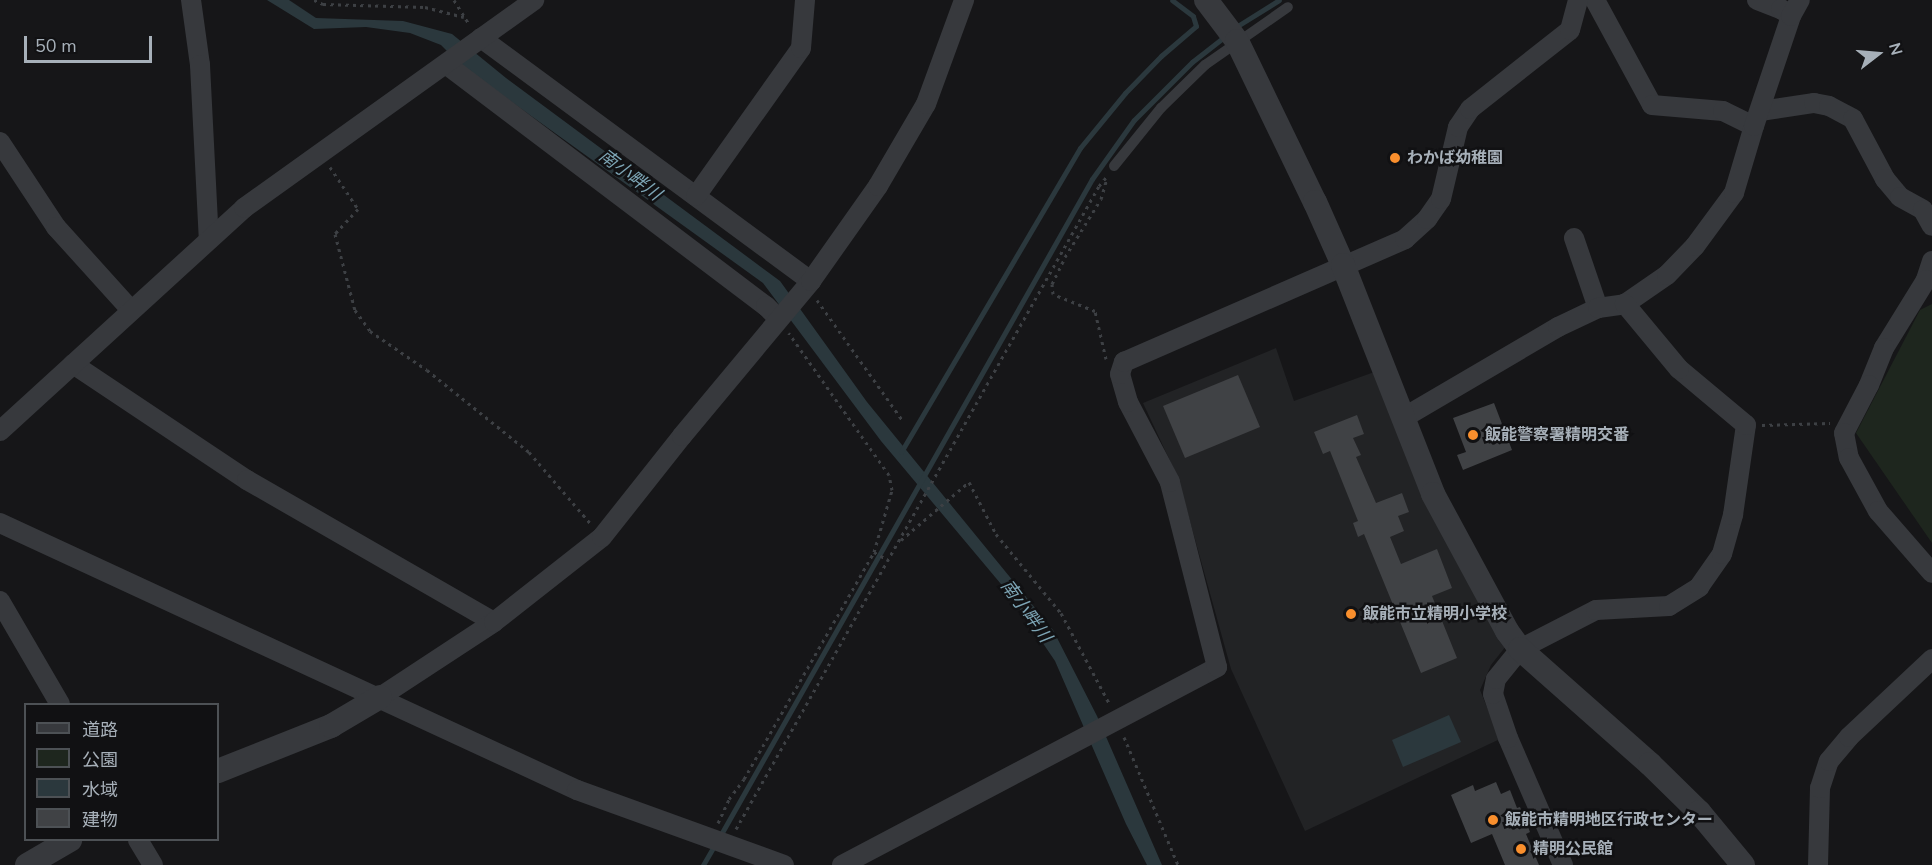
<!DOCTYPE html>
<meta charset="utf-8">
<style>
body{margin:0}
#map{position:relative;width:1932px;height:865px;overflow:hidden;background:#161618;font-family:"Nunito Sans","Noto Sans JP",sans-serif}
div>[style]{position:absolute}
.built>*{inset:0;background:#222325}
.green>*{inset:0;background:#1e261e}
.water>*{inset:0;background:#2b383d}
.stream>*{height:5px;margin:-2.5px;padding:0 2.5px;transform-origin:2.5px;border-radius:2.5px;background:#2b383d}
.building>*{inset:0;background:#404245}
.path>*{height:3px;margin-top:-1.5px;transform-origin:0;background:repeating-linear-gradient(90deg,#3d4044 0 3px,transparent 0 7.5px)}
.service>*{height:10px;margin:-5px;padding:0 5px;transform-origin:5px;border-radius:5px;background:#37393d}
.minor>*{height:20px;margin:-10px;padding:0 10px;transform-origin:10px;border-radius:10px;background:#37393d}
.tertiary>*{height:24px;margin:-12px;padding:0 12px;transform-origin:12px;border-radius:12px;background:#37393d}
.dots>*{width:16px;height:16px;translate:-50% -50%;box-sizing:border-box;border:3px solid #111113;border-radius:50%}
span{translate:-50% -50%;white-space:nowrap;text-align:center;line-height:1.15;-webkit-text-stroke:5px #111113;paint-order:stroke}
.poi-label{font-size:16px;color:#a7b0b9;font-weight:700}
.left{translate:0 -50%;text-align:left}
.water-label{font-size:18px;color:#7da5b5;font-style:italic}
.legend{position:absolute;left:24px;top:703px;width:195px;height:138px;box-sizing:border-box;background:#111113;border:2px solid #4d5155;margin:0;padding:8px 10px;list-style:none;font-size:18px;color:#a7b0b9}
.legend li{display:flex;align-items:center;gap:12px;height:30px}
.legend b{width:30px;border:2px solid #4d5155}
.north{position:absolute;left:1848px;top:24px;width:60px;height:60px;-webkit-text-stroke:4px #111113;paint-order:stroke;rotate:74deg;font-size:16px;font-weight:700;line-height:24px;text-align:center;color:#a7b0b9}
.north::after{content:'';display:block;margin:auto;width:21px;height:27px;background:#a7b0b9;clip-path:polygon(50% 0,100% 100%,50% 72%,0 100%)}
.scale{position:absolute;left:24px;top:36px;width:128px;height:27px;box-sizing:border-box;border:3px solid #a7b0b9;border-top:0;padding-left:8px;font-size:18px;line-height:21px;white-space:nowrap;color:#a7b0b9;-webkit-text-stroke:4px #111113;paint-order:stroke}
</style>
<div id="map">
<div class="built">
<i style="clip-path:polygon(1276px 348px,1294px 401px,1377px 371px,1506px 646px,1491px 665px,1480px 690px,1500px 739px,1305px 831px,1231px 669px,1178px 478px,1143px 403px)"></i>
</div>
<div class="green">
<i style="clip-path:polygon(1932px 304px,1932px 543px,1856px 433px,1920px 310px)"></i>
</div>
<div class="water">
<i style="clip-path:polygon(267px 0,289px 0,316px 18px,403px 21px,452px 34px,506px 78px,780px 281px,867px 402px,1053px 630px,1097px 716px,1162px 865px,1147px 865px,1126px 824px,1055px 661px,1011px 596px,881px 441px,763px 283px,462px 66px,441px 45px,410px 33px,366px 27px,314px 29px)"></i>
<i style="clip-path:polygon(1449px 715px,1461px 742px,1403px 767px,1392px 740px)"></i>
</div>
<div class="stream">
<i style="left:1239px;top:25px;width:47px;rotate:-32deg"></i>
<i style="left:901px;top:452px;width:353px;rotate:-59.5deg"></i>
<i style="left:1080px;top:148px;width:71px;rotate:-50.7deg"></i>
<i style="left:1125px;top:93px;width:52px;rotate:-45.8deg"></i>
<i style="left:1161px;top:56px;width:46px;rotate:-40.6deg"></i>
<i style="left:1196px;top:26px;width:10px;rotate:-107deg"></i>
<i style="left:1193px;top:16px;width:26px;rotate:-143deg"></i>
<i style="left:720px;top:836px;width:755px;rotate:-60.48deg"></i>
<i style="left:1092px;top:179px;width:72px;rotate:-54.6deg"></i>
<i style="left:1134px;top:120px;width:82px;rotate:-45deg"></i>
<i style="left:1192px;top:62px;width:37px;rotate:-38deg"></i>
<i style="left:703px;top:865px;width:24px;rotate:-60deg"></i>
</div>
<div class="building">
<i style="clip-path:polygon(1238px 375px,1260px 427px,1185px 458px,1163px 406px)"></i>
<i style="clip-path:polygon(1494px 403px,1512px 450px,1463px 470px,1457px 455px,1466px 452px,1453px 418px)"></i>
<i style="clip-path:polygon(1357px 415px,1364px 434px,1353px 438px,1361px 455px,1356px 457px,1376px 503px,1402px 493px,1409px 512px,1398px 516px,1404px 531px,1390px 537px,1401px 564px,1437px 549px,1452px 588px,1432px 596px,1457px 658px,1421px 673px,1364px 534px,1358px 537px,1353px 523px,1358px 521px,1330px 451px,1323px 454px,1314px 432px)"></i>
<i style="clip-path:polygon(1496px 782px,1501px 794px,1510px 790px,1517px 808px,1520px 807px,1530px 832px,1526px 834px,1539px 865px,1505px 865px,1492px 834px,1471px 843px,1451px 795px,1473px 785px,1475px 791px)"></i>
</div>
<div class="path">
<i style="left:314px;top:0;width:10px;rotate:24deg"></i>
<i style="left:323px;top:4px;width:102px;rotate:1.7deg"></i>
<i style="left:425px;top:7px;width:40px;rotate:14.4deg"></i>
<i style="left:454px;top:0;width:28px;rotate:58deg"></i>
<i style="left:330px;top:167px;width:50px;rotate:56.3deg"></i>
<i style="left:358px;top:209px;width:34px;rotate:133deg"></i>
<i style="left:335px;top:234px;width:79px;rotate:75.3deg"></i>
<i style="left:355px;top:310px;width:26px;rotate:54deg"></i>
<i style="left:370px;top:331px;width:69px;rotate:34.4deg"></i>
<i style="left:427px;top:370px;width:131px;rotate:38.8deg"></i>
<i style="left:529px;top:452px;width:94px;rotate:49.3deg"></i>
<i style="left:817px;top:300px;width:148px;rotate:54.6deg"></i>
<i style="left:1106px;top:359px;width:49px;rotate:-102.9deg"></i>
<i style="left:1095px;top:311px;width:45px;rotate:-158deg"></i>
<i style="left:1053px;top:294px;width:10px;rotate:-96deg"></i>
<i style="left:1052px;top:284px;width:30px;rotate:-64deg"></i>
<i style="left:1065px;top:257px;width:68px;rotate:-58.2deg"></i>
<i style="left:1101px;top:199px;width:22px;rotate:-74deg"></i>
<i style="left:1762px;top:425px;width:68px;rotate:-1.7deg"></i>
<i style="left:901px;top:540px;width:89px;rotate:-40.5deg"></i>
<i style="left:969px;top:482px;width:59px;rotate:62.6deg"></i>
<i style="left:996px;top:534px;width:102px;rotate:50.6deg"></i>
<i style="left:1061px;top:613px;width:102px;rotate:61.9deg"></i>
<i style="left:874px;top:552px;width:16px;rotate:30deg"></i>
<i style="left:1124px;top:737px;width:139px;rotate:67.1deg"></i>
<i style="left:718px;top:823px;width:26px;rotate:-65deg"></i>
<i style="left:729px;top:799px;width:25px;rotate:-53deg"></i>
<i style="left:744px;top:779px;width:262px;rotate:-60.2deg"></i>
<i style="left:874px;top:552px;width:65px;rotate:-73.8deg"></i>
<i style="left:892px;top:490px;width:15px;rotate:-101deg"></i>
<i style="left:889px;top:475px;width:174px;rotate:-125.2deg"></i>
<i style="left:736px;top:829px;width:738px;rotate:-60.55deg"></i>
<i style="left:1099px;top:186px;width:14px;rotate:-51deg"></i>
</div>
<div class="service">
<i style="left:1114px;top:166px;width:75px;rotate:-51deg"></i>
<i style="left:1161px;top:108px;width:62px;rotate:-44.3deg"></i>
<i style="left:1205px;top:65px;width:101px;rotate:-34.9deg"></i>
</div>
<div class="minor">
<i style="left:191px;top:0;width:66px;rotate:82.1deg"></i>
<i style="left:200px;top:65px;width:175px;rotate:87.1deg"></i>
<i style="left:1595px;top:0;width:119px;rotate:61.5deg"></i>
<i style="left:1652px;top:105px;width:71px;rotate:4.8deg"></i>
<i style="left:1723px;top:111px;width:34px;rotate:26deg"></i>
<i style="left:1757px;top:0;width:26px;rotate:21deg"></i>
<i style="left:1781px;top:9px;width:12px;rotate:35deg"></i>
<i style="left:481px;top:38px;width:410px;rotate:36.4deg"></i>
<i style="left:447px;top:65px;width:400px;rotate:37.1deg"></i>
<i style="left:766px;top:306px;width:18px;rotate:45deg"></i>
<i style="left:1760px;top:111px;width:55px;rotate:-8.4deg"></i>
<i style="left:1814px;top:103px;width:15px;rotate:11deg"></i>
<i style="left:1829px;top:106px;width:27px;rotate:28deg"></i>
<i style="left:1853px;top:119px;width:68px;rotate:61.9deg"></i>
<i style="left:1885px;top:179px;width:23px;rotate:50deg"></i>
<i style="left:1900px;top:197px;width:26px;rotate:29deg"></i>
<i style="left:1923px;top:210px;width:18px;rotate:61deg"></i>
<i style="left:0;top:142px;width:102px;rotate:56.6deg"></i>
<i style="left:56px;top:227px;width:112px;rotate:47.9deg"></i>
<i style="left:696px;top:196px;width:181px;rotate:-54.6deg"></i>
<i style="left:801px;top:48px;width:48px;rotate:-85.2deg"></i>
<i style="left:1574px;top:238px;width:74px;rotate:71.1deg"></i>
<i style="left:1932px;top:261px;width:20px;rotate:108deg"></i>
<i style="left:1926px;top:280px;width:80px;rotate:121.7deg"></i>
<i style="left:1884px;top:348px;width:40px;rotate:112deg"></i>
<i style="left:1869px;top:385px;width:54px;rotate:117.5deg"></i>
<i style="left:1844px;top:433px;width:25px;rotate:79deg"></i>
<i style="left:1849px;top:458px;width:60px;rotate:61.3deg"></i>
<i style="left:1878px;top:511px;width:82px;rotate:48.9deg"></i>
<i style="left:73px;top:364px;width:209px;rotate:33.7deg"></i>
<i style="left:247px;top:480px;width:285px;rotate:29.9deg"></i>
<i style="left:1403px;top:418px;width:180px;rotate:-30.4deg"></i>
<i style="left:1558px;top:327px;width:44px;rotate:-25.4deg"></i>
<i style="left:1598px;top:308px;width:27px;rotate:-8deg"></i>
<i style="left:1625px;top:304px;width:51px;rotate:-34.6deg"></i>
<i style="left:1667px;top:275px;width:40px;rotate:-46deg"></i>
<i style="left:1695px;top:246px;width:66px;rotate:-53.7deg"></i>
<i style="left:1734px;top:193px;width:70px;rotate:-73.4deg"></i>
<i style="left:1754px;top:126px;width:116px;rotate:-71.4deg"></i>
<i style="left:1791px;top:16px;width:18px;rotate:-61deg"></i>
<i style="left:0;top:431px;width:331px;rotate:-42.4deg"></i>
<i style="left:244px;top:208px;width:357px;rotate:-35.6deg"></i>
<i style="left:0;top:523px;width:636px;rotate:24.83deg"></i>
<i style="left:577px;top:790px;width:220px;rotate:19.9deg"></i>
<i style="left:0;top:601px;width:119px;rotate:59.8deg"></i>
<i style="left:380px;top:697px;width:136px;rotate:-33.3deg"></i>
<i style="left:494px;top:622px;width:137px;rotate:-38.2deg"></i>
<i style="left:602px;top:537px;width:129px;rotate:-51.6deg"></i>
<i style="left:682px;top:436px;width:202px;rotate:-50.2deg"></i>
<i style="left:811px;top:281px;width:116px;rotate:-54.8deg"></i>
<i style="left:878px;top:186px;width:95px;rotate:-59.7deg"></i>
<i style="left:926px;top:104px;width:111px;rotate:-69.9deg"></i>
<i style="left:138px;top:840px;width:29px;rotate:59deg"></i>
<i style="left:842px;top:865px;width:424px;rotate:-27.8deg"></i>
<i style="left:1217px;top:667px;width:191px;rotate:-104.3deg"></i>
<i style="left:1170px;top:482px;width:90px;rotate:-117.7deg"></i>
<i style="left:1128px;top:402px;width:29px;rotate:-106deg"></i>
<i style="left:1120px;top:374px;width:13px;rotate:-72deg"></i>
<i style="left:1124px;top:362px;width:307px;rotate:-23.6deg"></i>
<i style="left:1405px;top:239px;width:30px;rotate:-42deg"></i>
<i style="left:1427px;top:219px;width:24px;rotate:-55deg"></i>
<i style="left:1441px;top:199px;width:74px;rotate:-76.7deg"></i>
<i style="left:1458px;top:127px;width:22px;rotate:-56deg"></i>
<i style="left:1470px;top:109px;width:127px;rotate:-38.3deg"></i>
<i style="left:1570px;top:30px;width:31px;rotate:-75deg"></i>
<i style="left:1563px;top:865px;width:138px;rotate:-113.4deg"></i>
<i style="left:1508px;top:738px;width:46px;rotate:-108.8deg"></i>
<i style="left:1493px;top:694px;width:15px;rotate:-79deg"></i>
<i style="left:1496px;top:679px;width:38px;rotate:-51deg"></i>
<i style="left:1520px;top:649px;width:85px;rotate:-27.2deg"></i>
<i style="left:1596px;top:610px;width:73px;rotate:-3.1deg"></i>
<i style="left:1669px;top:606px;width:36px;rotate:-32deg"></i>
<i style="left:1699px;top:587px;width:40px;rotate:-55.1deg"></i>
<i style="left:1722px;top:554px;width:41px;rotate:-74.2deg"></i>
<i style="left:1733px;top:515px;width:91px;rotate:-81.8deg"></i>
<i style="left:1746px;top:425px;width:87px;rotate:-140.1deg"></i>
<i style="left:1679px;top:369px;width:85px;rotate:-129.7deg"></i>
<i style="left:1818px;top:865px;width:77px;rotate:-88.5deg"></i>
<i style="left:1820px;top:788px;width:28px;rotate:-72deg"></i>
<i style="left:1829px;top:761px;width:31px;rotate:-50deg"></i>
<i style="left:1849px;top:737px;width:114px;rotate:-43.2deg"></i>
</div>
<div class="tertiary">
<i style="left:1206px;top:0;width:51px;rotate:52.9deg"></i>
<i style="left:1237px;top:41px;width:179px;rotate:64.2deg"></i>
<i style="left:1315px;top:202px;width:69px;rotate:66deg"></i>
<i style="left:1343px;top:265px;width:246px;rotate:68.5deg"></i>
<i style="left:1433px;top:494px;width:156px;rotate:61.6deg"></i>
<i style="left:1507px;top:631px;width:22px;rotate:54deg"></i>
<i style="left:1520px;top:649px;width:174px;rotate:41.5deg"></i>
<i style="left:1650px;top:764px;width:69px;rotate:44.4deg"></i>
<i style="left:1699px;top:812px;width:69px;rotate:50.3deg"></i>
<i style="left:218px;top:771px;width:122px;rotate:-21.7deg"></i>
<i style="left:331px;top:726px;width:57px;rotate:-30.6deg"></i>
<i style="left:27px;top:865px;width:50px;rotate:-30.2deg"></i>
</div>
<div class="dots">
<i style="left:1395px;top:158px;background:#f98f2d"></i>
<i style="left:1473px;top:435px;background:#f98f2d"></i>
<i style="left:1351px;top:614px;background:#f98f2d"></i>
<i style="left:1493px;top:820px;background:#f98f2d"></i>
<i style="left:1521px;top:849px;background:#f98f2d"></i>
</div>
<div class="poi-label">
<span class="left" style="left:1407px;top:158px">わかば幼稚園</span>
<span class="left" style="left:1485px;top:435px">飯能警察署精明交番</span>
<span class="left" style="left:1363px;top:614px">飯能市立精明小学校</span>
<span class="left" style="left:1505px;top:820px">飯能市精明地区行政センター</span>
<span class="left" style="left:1533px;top:849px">精明公民館</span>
</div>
<div class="water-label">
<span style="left:630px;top:175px;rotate:37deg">南小畔川</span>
<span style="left:1026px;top:611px;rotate:54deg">南小畔川</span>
</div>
<ul class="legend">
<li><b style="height:8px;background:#37393d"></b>道路</li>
<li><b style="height:16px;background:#1e261e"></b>公園</li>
<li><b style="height:16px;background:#2b383d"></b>水域</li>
<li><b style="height:16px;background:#404245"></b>建物</li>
</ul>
<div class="north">N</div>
<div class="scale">50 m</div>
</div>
